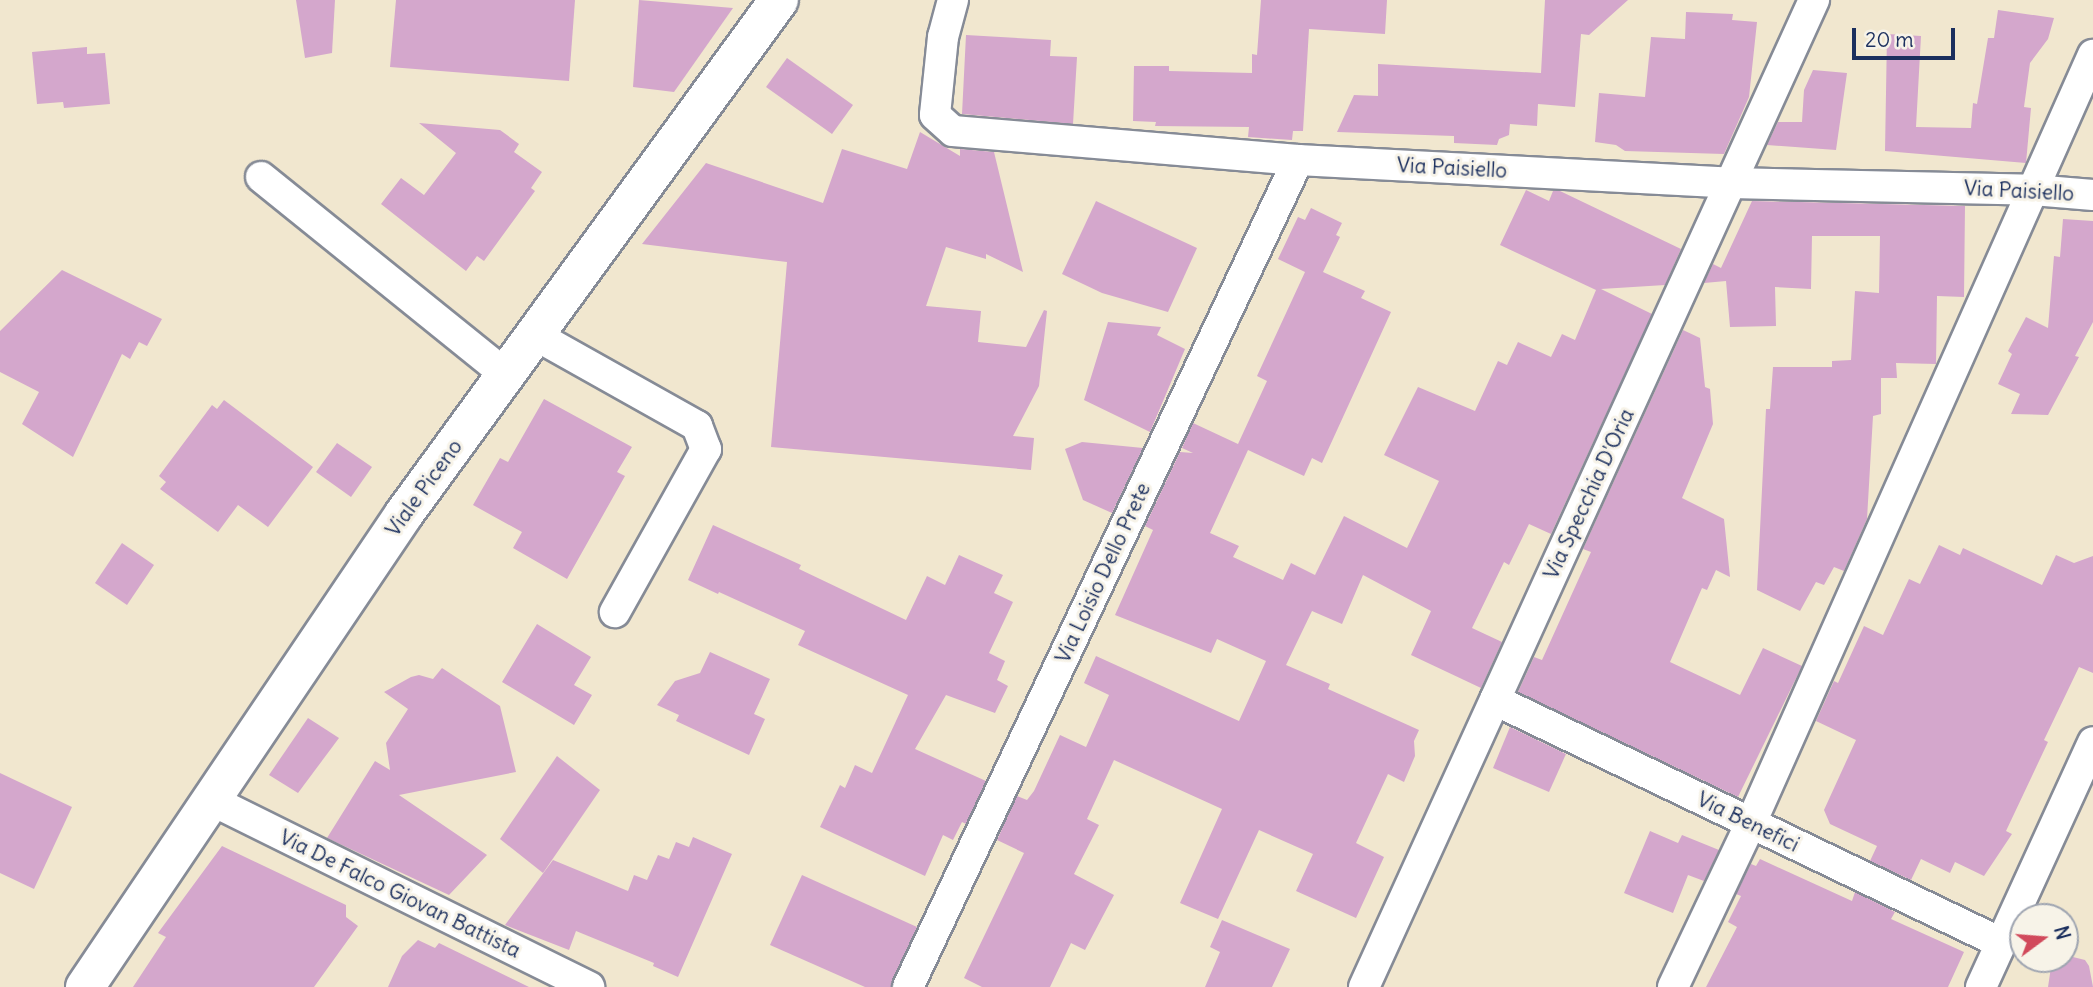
<!DOCTYPE html>
<style>
body{margin:0}
#map{position:relative;width:2093px;height:987px;overflow:hidden;background:#f1e7cf;font-family:Delius,sans-serif}
div>[style]{position:absolute}
.building>*{inset:0;background:#d4a7cc}
.roads{filter:drop-shadow(2px 0 #868b96) drop-shadow(-2px 0 #868b96) drop-shadow(0 2px #868b96) drop-shadow(0 -2px #868b96)}
.minor>*{height:30px;margin:-15px;padding:0 15px;transform-origin:15px;border-radius:15px;background:#fff}
.primary>*{height:38px;margin:-19px;padding:0 19px;transform-origin:19px;border-radius:19px;background:#fff}
span{translate:-50% -50%;white-space:nowrap;text-align:center;line-height:1.15;-webkit-text-stroke:6px #f7f3e8;paint-order:stroke}
.street-label{font-size:21px;color:#1b2f5e}
.north{position:absolute;left:2009px;top:903px;width:70px;height:70px;box-sizing:border-box;background:#f7f3e8;border:2px solid #9fa5b1;border-radius:50%;rotate:74deg;font-size:19px;font-weight:700;line-height:28px;text-align:center;color:#1b2f5e}
.north::after{content:'';display:block;margin:auto;width:24px;height:32px;background:#d1495b;clip-path:polygon(50% 0,100% 100%,50% 72%,0 100%)}
.scale{position:absolute;left:1852px;top:28px;width:103px;height:32px;box-sizing:border-box;border:4px solid #1b2f5e;border-top:0;padding-left:9px;font-size:21px;line-height:24px;white-space:nowrap;color:#1b2f5e;-webkit-text-stroke:5px #f7f3e8;paint-order:stroke}
</style>
<div id="map">
<div class="building">
<i style="clip-path:polygon(296px 0,335px 0,332px 53px,305px 58px)"></i>
<i style="clip-path:polygon(396px 0,575px 0,569px 81px,390px 67px)"></i>
<i style="clip-path:polygon(639px 0,733px 8px,674px 92px,633px 87px)"></i>
<i style="clip-path:polygon(1261px 0,1387px 0,1385px 34px,1309px 29px,1303px 131px,1293px 131px,1292px 140px,1248px 137px,1249px 127px,1155px 126px,1156px 122px,1133px 121px,1134px 66px,1169px 66px,1169px 71px,1252px 73px,1252px 54px,1257px 55px)"></i>
<i style="clip-path:polygon(1545px 0,1628px 0,1589px 35px,1581px 34px,1575px 107px,1538px 104px,1537px 126px,1510px 124px,1509px 135px,1499px 139px,1497px 145px,1454px 143px,1454px 136px,1337px 132px,1354px 95px,1378px 96px,1378px 64px,1541px 73px)"></i>
<i style="clip-path:polygon(1998px 10px,2054px 18px,2048px 39px,2030px 63px,2024px 107px,2031px 108px,2026px 163px,1885px 151px,1887px 34px,1921px 36px,1916px 127px,1971px 128px,1973px 103px,1977px 104px,1988px 38px,1994px 38px)"></i>
<i style="clip-path:polygon(1686px 12px,1733px 14px,1732px 20px,1757px 22px,1749px 97px,1724px 154px,1625px 151px,1616px 145px,1595px 142px,1599px 93px,1645px 97px,1651px 37px,1685px 39px)"></i>
<i style="clip-path:polygon(966px 35px,1051px 40px,1050px 56px,1077px 57px,1073px 124px,962px 114px)"></i>
<i style="clip-path:polygon(87px 47px,87px 54px,105px 53px,110px 104px,64px 108px,63px 102px,37px 104px,32px 52px)"></i>
<i style="clip-path:polygon(787px 58px,853px 105px,832px 134px,766px 87px)"></i>
<i style="clip-path:polygon(1813px 70px,1847px 73px,1836px 150px,1767px 145px,1778px 122px,1802px 122px,1804px 90px)"></i>
<i style="clip-path:polygon(419px 123px,500px 130px,519px 144px,514px 152px,542px 172px,531px 188px,535px 191px,484px 261px,477px 256px,466px 271px,381px 204px,401px 178px,424px 195px,456px 153px)"></i>
<i style="clip-path:polygon(920px 132px,960px 156px,960px 149px,994px 152px,1023px 272px,986px 254px,986px 259px,946px 247px,926px 306px,981px 311px,978px 342px,1026px 347px,1044px 310px,1047px 311px,1039px 386px,1013px 436px,1034px 438px,1031px 470px,771px 447px,787px 262px,642px 244px,706px 163px,823px 203px,842px 149px,907px 169px)"></i>
<i style="clip-path:polygon(1526px 190px,1549px 201px,1553px 191px,1560px 191px,1681px 249px,1665px 285px,1601px 289px,1652px 314px,1551px 534px,1529px 524px,1509px 565px,1504px 562px,1472px 628px,1502px 642px,1481px 688px,1411px 655px,1431px 611px,1363px 575px,1342px 624px,1312px 611px,1286px 665px,1330px 684px,1328px 689px,1419px 730px,1414px 741px,1415px 756px,1404px 782px,1388px 774px,1356px 843px,1384px 857px,1356px 918px,1296px 891px,1313px 854px,1259px 830px,1218px 919px,1180px 903px,1222px 809px,1114px 760px,1087px 819px,1099px 825px,1074px 874px,1114px 895px,1085px 950px,1071px 943px,1050px 987px,982px 987px,964px 978px,1024px 853px,997px 840px,1017px 796px,1027px 800px,1034px 791px,1060px 735px,1086px 747px,1109px 695px,1084px 683px,1096px 656px,1239px 721px,1266px 661px,1217px 639px,1211px 653px,1115px 615px,1153px 530px,1145px 526px,1180px 452px,1193px 453px,1182px 448px,1193px 423px,1238px 444px,1267px 381px,1257px 376px,1305px 272px,1278px 259px,1298px 217px,1305px 220px,1311px 208px,1342px 223px,1336px 235px,1340px 237px,1323px 272px,1365px 291px,1361px 298px,1391px 312px,1322px 463px,1312px 458px,1304px 476px,1248px 450px,1210px 533px,1239px 546px,1233px 557px,1283px 580px,1291px 563px,1315px 575px,1344px 516px,1407px 548px,1439px 481px,1384px 455px,1418px 387px,1475px 411px,1498px 361px,1507px 365px,1518px 342px,1551px 357px,1562px 334px,1575px 340px,1596px 290px,1500px 245px)"></i>
<i style="clip-path:polygon(1096px 201px,1197px 248px,1168px 312px,1102px 293px,1062px 274px)"></i>
<i style="clip-path:polygon(1752px 201px,1965px 206px,1964px 297px,1937px 296px,1936px 364px,1896px 363px,1897px 378px,1881px 378px,1881px 414px,1873px 416px,1867px 519px,1844px 571px,1834px 567px,1824px 585px,1816px 582px,1800px 611px,1757px 590px,1766px 409px,1770px 409px,1773px 367px,1832px 367px,1832px 361px,1851px 360px,1855px 291px,1879px 293px,1880px 236px,1812px 236px,1811px 289px,1775px 287px,1776px 326px,1730px 327px,1726px 281px,1704px 283px,1713px 264px,1721px 268px)"></i>
<i style="clip-path:polygon(2063px 219px,2093px 221px,2093px 322px,2075px 356px,2079px 357px,2048px 415px,2011px 414px,2020px 394px,1998px 384px,2012px 354px,2008px 351px,2026px 317px,2048px 328px,2054px 256px,2060px 257px)"></i>
<i style="clip-path:polygon(62px 270px,162px 319px,147px 346px,139px 342px,130px 359px,122px 354px,73px 457px,22px 424px,39px 392px,0 372px,0 331px)"></i>
<i style="clip-path:polygon(1108px 322px,1161px 327px,1157px 335px,1185px 349px,1150px 432px,1084px 400px)"></i>
<i style="clip-path:polygon(1683px 330px,1700px 338px,1705px 387px,1710px 389px,1713px 424px,1682px 498px,1724px 519px,1730px 577px,1716px 570px,1707px 590px,1702px 588px,1670px 662px,1740px 695px,1763px 648px,1802px 666px,1738px 797px,1518px 692px,1534px 657px,1542px 660px,1580px 576px,1591px 552px,1583px 549px)"></i>
<i style="clip-path:polygon(544px 399px,632px 447px,617px 472px,625px 476px,567px 579px,513px 548px,522px 532px,473px 505px,500px 458px,508px 462px)"></i>
<i style="clip-path:polygon(224px 400px,313px 467px,268px 527px,238px 505px,218px 532px,160px 489px,166px 482px,159px 476px,212px 405px,217px 409px)"></i>
<i style="clip-path:polygon(1082px 442px,1143px 448px,1112px 513px,1083px 500px,1065px 449px)"></i>
<i style="clip-path:polygon(337px 443px,372px 467px,351px 497px,316px 472px)"></i>
<i style="clip-path:polygon(713px 525px,801px 565px,799px 569px,906px 620px,927px 576px,945px 585px,959px 555px,1003px 575px,994px 593px,1013px 602px,989px 653px,1005px 661px,997px 680px,1008px 686px,995px 713px,946px 695px,915px 749px,986px 781px,966px 824px,962px 822px,953px 840px,943px 835px,925px 876px,820px 827px,840px 785px,845px 788px,855px 765px,872px 773px,908px 695px,798px 645px,805px 631px,719px 592px,718px 594px,688px 580px)"></i>
<i style="clip-path:polygon(122px 543px,154px 565px,127px 605px,95px 583px)"></i>
<i style="clip-path:polygon(1939px 545px,1960px 555px,1963px 548px,2042px 585px,2056px 555px,2074px 563px,2093px 556px,2093px 673px,2079px 667px,2044px 740px,2048px 742px,2006px 831px,2012px 834px,1984px 876px,1955px 862px,1950px 873px,1921px 859px,1911px 880px,1870px 861px,1877px 846px,1830px 824px,1824px 810px,1856px 740px,1816px 721px,1834px 681px,1838px 683px,1864px 626px,1883px 635px,1909px 579px,1920px 584px)"></i>
<i style="clip-path:polygon(537px 624px,591px 657px,574px 685px,592px 695px,574px 725px,502px 682px)"></i>
<i style="clip-path:polygon(710px 652px,770px 679px,754px 714px,765px 719px,749px 755px,676px 721px,679px 715px,657px 705px,675px 681px,700px 673px)"></i>
<i style="clip-path:polygon(442px 668px,500px 706px,516px 772px,399px 795px,487px 855px,449px 895px,327px 838px,375px 761px,390px 770px,386px 743px,408px 709px,384px 692px,411px 677px,419px 675px,433px 679px)"></i>
<i style="clip-path:polygon(308px 718px,339px 738px,298px 793px,269px 775px)"></i>
<i style="clip-path:polygon(1510px 727px,1566px 754px,1549px 792px,1493px 768px)"></i>
<i style="clip-path:polygon(557px 756px,600px 790px,543px 873px,500px 839px)"></i>
<i style="clip-path:polygon(0 773px,72px 807px,34px 889px,0 873px)"></i>
<i style="clip-path:polygon(1650px 831px,1678px 843px,1682px 835px,1719px 850px,1704px 881px,1688px 875px,1673px 913px,1624px 893px)"></i>
<i style="clip-path:polygon(693px 837px,732px 854px,678px 977px,653px 966px,654px 963px,576px 931px,569px 950px,505px 925px,553px 860px,628px 891px,634px 875px,647px 880px,658px 855px,669px 859px,676px 842px,689px 847px)"></i>
<i style="clip-path:polygon(222px 846px,346px 905px,346px 917px,358px 926px,314px 987px,133px 987px,166px 937px,158px 933px)"></i>
<i style="clip-path:polygon(1760px 859px,1852px 901px,1855px 892px,1895px 912px,1891px 919px,1964px 952px,1948px 987px,1706px 987px,1737px 927px,1728px 922px,1741px 896px,1736px 894px,1751px 864px,1756px 866px)"></i>
<i style="clip-path:polygon(802px 875px,917px 927px,891px 987px,865px 987px,770px 945px)"></i>
<i style="clip-path:polygon(1222px 920px,1290px 949px,1272px 987px,1205px 987px,1220px 952px,1210px 947px)"></i>
<i style="clip-path:polygon(418px 940px,435px 948px,439px 943px,529px 987px,388px 987px,402px 956px)"></i>
<i style="clip-path:polygon(2065px 955px,2085px 960px,2089px 966px,2093px 987px,2048px 987px,2051px 967px,2058px 959px,2065px 959px)"></i>
</div>
<div class="roads">
<div class="minor">
<i style="left:953px;top:0;width:38px;rotate:105deg"></i>
<i style="left:943px;top:37px;width:78px;rotate:95.9deg"></i>
<i style="left:935px;top:115px;width:24px;rotate:42deg"></i>
<i style="left:953px;top:131px;width:346px;rotate:4.8deg"></i>
<i style="left:1298px;top:160px;width:434px;rotate:3deg"></i>
<i style="left:1731px;top:183px;width:302px;rotate:1.3deg"></i>
<i style="left:2033px;top:190px;width:60px;rotate:4.8deg"></i>
<i style="left:261px;top:177px;width:315px;rotate:38.9deg"></i>
<i style="left:535px;top:335px;width:186px;rotate:29.3deg"></i>
<i style="left:697px;top:426px;width:25px;rotate:69deg"></i>
<i style="left:706px;top:449px;width:187px;rotate:119.2deg"></i>
<i style="left:1495px;top:700px;width:561px;rotate:25.65deg"></i>
<i style="left:211px;top:800px;width:422px;rotate:26.3deg"></i>
<i style="left:908px;top:987px;width:914px;rotate:-64.75deg"></i>
<i style="left:1364px;top:987px;width:1085px;rotate:-65.49deg"></i>
<i style="left:1673px;top:987px;width:182px;rotate:-64.6deg"></i>
<i style="left:1751px;top:823px;width:841px;rotate:-66deg"></i>
<i style="left:1981px;top:987px;width:269px;rotate:-65.4deg"></i>
</div>
<div class="primary">
<i style="left:85px;top:987px;width:571px;rotate:-56deg"></i>
<i style="left:404px;top:514px;width:636px;rotate:-53.89deg"></i>
</div>
</div>
<div class="street-label">
<span style="left:1452px;top:168px;rotate:3deg">Via Paisiello</span>
<span style="left:2019px;top:191px;rotate:3deg">Via Paisiello</span>
<span style="left:424px;top:488px;rotate:-54deg">Viale Piceno</span>
<span style="left:1589px;top:494px;rotate:-65deg">Via Specchia D'Oria</span>
<span style="left:1103px;top:573px;rotate:-65deg">Via Loisio Dello Prete</span>
<span style="left:1748px;top:822px;rotate:26deg">Via Benefici</span>
<span style="left:400px;top:894px;rotate:26deg">Via De Falco Giovan Battista</span>
</div>
<div class="north">N</div>
<div class="scale">20 m</div>
</div>
